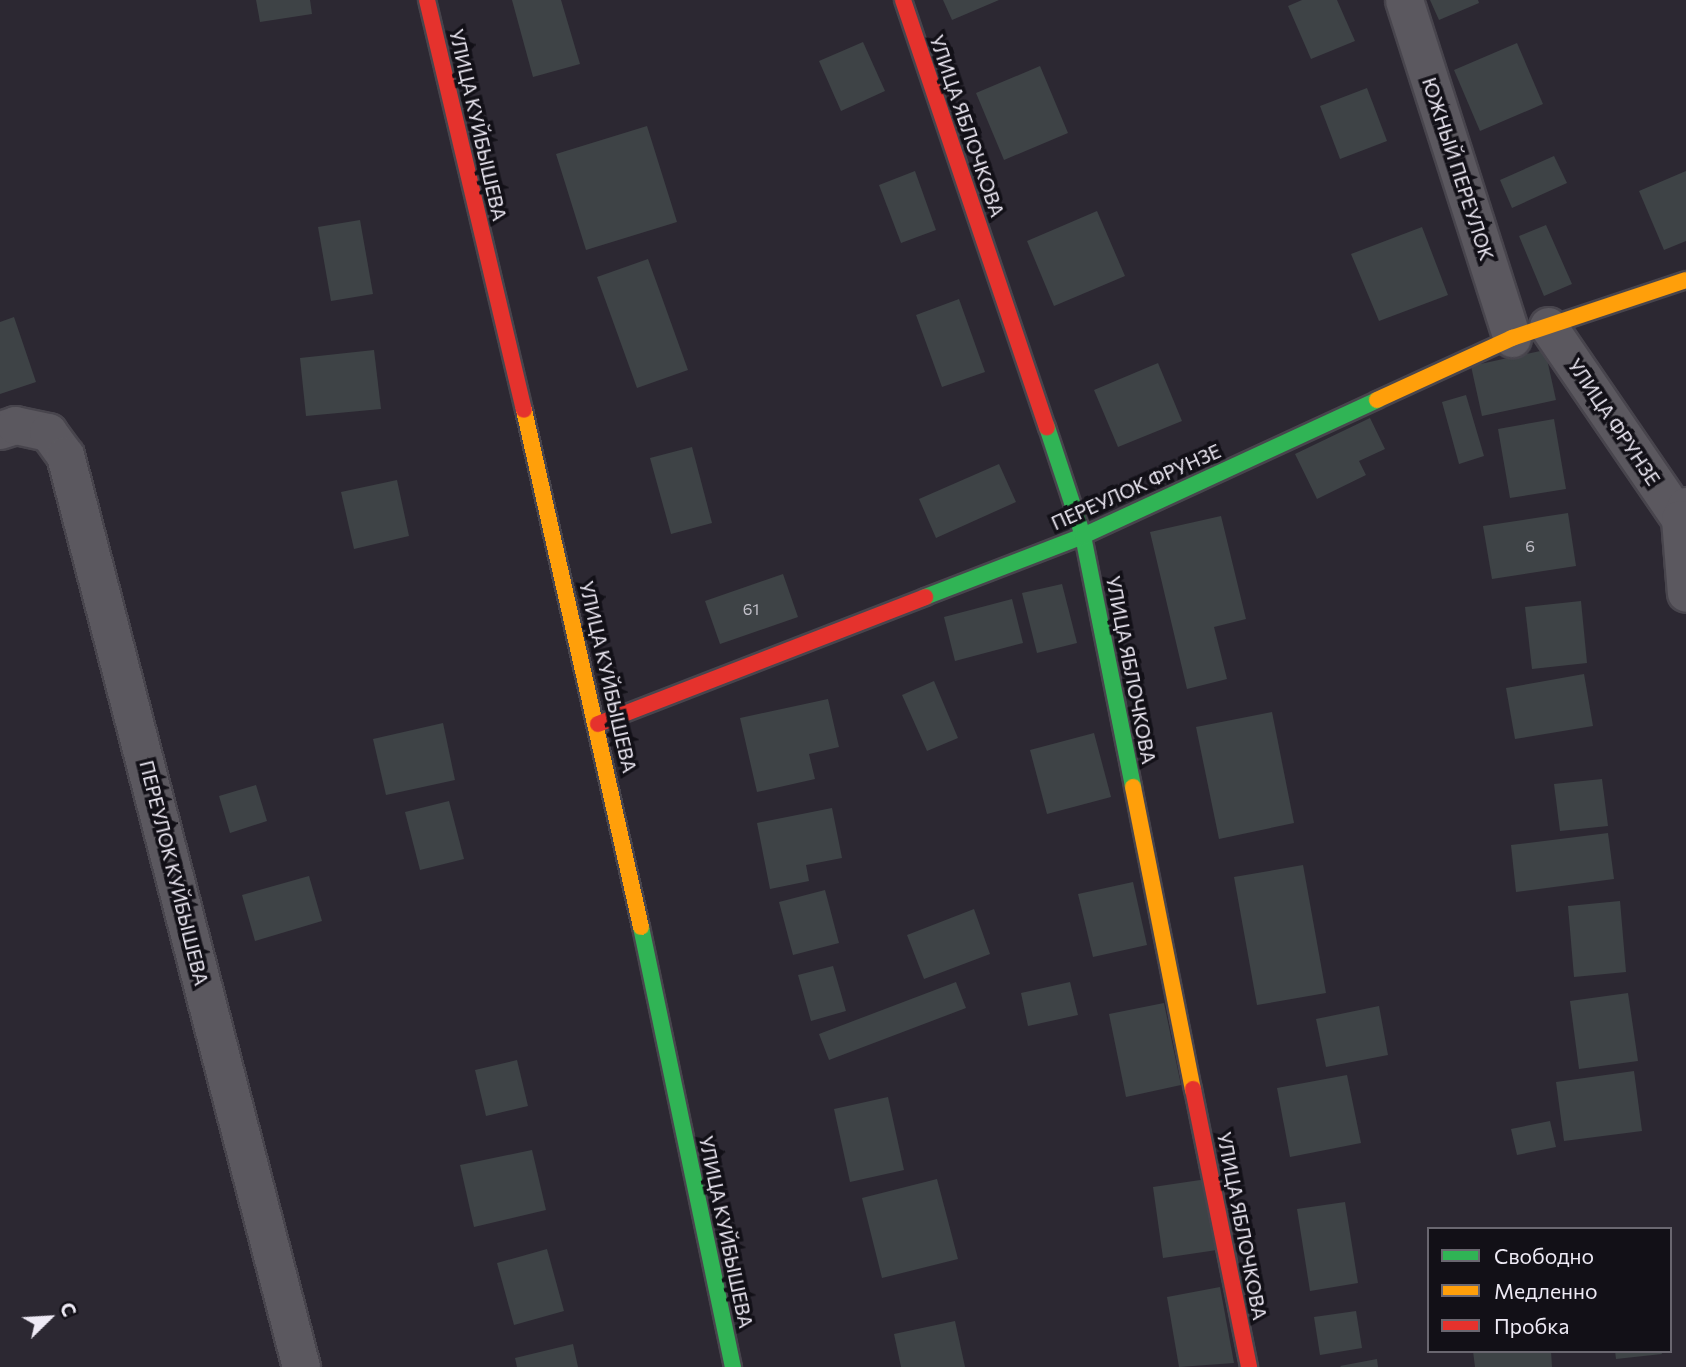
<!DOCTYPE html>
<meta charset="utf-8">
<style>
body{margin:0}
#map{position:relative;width:1686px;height:1367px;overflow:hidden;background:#2c2832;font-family:Commissioner,sans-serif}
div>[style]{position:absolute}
.building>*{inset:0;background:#3e4346}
.roads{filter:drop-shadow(2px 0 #48454d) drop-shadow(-2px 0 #48454d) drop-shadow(0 2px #48454d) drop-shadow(0 -2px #48454d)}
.street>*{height:37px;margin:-18.5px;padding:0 18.5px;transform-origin:18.5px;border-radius:18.5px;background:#5b585f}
.fast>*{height:16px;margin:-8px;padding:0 8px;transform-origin:8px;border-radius:8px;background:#30b455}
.slow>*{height:16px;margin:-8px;padding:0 8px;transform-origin:8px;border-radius:8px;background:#ff9f0a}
.jam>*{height:16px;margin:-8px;padding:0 8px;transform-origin:8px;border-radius:8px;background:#e5322d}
span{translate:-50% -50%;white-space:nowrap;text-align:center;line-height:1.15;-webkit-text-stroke:7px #121017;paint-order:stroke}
.number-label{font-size:16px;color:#c2c0c9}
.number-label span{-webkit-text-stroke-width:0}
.street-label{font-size:19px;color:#eeeaf5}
.legend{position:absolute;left:1427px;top:1227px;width:245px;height:126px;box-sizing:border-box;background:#121017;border:2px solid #6a6770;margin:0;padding:9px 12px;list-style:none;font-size:21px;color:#eeeaf5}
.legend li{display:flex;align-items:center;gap:14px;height:35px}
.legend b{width:35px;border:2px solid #6a6770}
.north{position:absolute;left:14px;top:1283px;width:70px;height:70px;-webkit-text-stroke:5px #121017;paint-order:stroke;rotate:66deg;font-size:19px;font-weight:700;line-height:28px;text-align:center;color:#eeeaf5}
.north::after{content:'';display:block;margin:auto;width:24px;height:32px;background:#eeeaf5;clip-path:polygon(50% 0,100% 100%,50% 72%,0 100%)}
</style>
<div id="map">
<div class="building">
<i style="clip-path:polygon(256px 0,310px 0,312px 14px,260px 22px)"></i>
<i style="clip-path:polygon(512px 0,561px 0,580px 64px,533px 77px)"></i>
<i style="clip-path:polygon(943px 0,999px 0,952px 20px)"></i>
<i style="clip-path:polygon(1302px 0,1337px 0,1355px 41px,1311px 59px,1288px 6px)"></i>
<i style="clip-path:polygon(1430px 0,1478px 0,1479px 3px,1439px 20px)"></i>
<i style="clip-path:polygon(863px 42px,885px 91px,841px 111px,819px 61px)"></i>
<i style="clip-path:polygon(1517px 43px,1543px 104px,1480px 131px,1454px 70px)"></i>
<i style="clip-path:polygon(1040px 66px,1068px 133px,1004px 160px,976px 93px)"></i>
<i style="clip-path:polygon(1367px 88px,1387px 141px,1340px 159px,1320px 106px)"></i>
<i style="clip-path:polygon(647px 126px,677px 222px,586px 250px,556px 154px)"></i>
<i style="clip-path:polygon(1554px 156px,1567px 183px,1512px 208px,1500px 180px)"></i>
<i style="clip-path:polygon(915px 171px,936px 230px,901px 243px,879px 185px)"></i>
<i style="clip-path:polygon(1686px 171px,1686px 241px,1664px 250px,1639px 191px)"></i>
<i style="clip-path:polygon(1097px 211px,1125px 276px,1054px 306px,1027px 241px)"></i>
<i style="clip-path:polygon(360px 220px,373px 294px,331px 301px,318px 227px)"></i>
<i style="clip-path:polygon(1546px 225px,1572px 284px,1544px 296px,1519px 236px)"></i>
<i style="clip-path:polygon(1422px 227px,1448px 295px,1379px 321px,1351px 254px)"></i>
<i style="clip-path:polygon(648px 259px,688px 370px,637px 388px,597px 277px)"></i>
<i style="clip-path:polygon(959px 299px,985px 372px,942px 387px,916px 315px)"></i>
<i style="clip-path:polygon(14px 317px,36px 382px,0 394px,0 322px)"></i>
<i style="clip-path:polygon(374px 350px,381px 409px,306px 416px,300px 358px)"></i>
<i style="clip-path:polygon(1545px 350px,1556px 400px,1482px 416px,1471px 366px)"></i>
<i style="clip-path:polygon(1158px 363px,1182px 421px,1118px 447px,1094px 390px)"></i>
<i style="clip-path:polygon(1466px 395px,1484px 456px,1459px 464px,1442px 402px)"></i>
<i style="clip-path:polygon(1370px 418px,1385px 449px,1359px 461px,1366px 475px,1317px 499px,1295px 454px)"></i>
<i style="clip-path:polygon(1554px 419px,1566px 489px,1510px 498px,1498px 429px)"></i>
<i style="clip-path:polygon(692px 447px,712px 523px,671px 534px,650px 458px)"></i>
<i style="clip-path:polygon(999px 464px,1016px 502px,936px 538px,919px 499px)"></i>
<i style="clip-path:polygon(397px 480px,409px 536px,354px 549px,341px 492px)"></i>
<i style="clip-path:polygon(1568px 513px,1576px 566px,1492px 579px,1483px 526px)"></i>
<i style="clip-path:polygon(1221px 516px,1246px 619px,1214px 627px,1227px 679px,1187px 689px,1150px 532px)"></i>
<i style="clip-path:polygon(783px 574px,798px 617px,720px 644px,705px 601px)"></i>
<i style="clip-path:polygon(1062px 584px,1077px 643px,1037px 653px,1022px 593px)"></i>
<i style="clip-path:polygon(1012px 599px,1023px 643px,955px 661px,944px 617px)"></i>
<i style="clip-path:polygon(1581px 601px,1587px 663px,1532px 669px,1525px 607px)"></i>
<i style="clip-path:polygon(1584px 674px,1593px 726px,1515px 739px,1506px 688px)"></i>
<i style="clip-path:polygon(934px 681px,958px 738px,927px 751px,902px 695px)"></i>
<i style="clip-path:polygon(828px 699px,839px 747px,809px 754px,815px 779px,757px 792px,740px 718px)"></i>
<i style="clip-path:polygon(1272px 712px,1294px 823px,1219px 839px,1196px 727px)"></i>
<i style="clip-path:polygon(443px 723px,455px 780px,386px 795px,373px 739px)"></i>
<i style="clip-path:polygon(1094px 733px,1111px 797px,1047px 814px,1030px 750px)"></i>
<i style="clip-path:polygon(1602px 779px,1608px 826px,1560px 831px,1554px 784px)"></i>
<i style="clip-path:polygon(256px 785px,267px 821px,230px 833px,219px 796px)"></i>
<i style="clip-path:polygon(449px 801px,464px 859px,420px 870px,405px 812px)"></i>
<i style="clip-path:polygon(832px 808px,842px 858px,806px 865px,809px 881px,770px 889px,757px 823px)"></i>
<i style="clip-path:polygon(1608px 833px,1614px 879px,1516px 892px,1511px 845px)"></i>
<i style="clip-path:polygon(1303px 865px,1326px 993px,1257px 1005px,1234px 877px)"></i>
<i style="clip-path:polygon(309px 876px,322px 921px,255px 941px,242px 895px)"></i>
<i style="clip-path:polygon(1133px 882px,1147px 945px,1093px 957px,1078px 894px)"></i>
<i style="clip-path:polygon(825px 890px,839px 943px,793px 955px,779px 902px)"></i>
<i style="clip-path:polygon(1620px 901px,1626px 972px,1574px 977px,1568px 906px)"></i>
<i style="clip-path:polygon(974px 909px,990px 954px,924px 979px,907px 935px)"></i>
<i style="clip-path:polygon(833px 966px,846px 1011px,811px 1021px,798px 975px)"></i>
<i style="clip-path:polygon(956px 982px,966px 1008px,829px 1060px,819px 1034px)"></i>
<i style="clip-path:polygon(1070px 982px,1078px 1015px,1028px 1026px,1021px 993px)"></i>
<i style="clip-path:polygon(1628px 993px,1638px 1061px,1579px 1069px,1570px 1001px)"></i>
<i style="clip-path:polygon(1164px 1003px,1181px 1085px,1126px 1097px,1109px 1014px)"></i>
<i style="clip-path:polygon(1379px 1006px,1388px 1055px,1326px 1067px,1316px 1019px)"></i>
<i style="clip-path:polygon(517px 1060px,528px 1106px,486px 1116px,475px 1070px)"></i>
<i style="clip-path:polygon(1634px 1071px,1642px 1131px,1564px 1141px,1556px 1082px)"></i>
<i style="clip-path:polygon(1347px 1075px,1361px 1143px,1290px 1157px,1277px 1088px)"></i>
<i style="clip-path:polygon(888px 1097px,904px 1170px,850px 1182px,834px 1109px)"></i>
<i style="clip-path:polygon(1550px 1121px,1556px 1147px,1517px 1155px,1511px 1129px)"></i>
<i style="clip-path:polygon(532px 1150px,546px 1210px,474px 1227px,460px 1165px)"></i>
<i style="clip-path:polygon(937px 1179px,958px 1259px,882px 1278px,862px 1198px)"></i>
<i style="clip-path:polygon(1207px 1179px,1217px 1250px,1163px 1258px,1153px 1187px)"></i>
<i style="clip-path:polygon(1345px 1202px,1358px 1283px,1310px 1291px,1297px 1209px)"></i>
<i style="clip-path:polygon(547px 1249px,564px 1311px,514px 1325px,497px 1263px)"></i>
<i style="clip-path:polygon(1220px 1287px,1234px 1363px,1179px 1367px,1167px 1297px)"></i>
<i style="clip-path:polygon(1356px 1311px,1362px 1348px,1320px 1355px,1314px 1317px)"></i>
<i style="clip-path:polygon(955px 1321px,965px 1367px,901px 1367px,894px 1334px)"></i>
<i style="clip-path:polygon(573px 1344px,578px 1367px,517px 1367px,515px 1358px)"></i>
<i style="clip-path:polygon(1473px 1351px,1551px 1351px,1552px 1367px,1475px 1367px)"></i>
<i style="clip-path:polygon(1615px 1351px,1661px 1351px,1662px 1354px,1616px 1359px)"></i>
<i style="clip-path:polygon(1377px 1359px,1378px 1367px,1341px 1367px,1340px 1366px)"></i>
</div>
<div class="roads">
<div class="street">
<i style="left:1404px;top:0;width:355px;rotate:72.3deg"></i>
<i style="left:1548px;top:326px;width:234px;rotate:55.6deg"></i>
<i style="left:0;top:430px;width:16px;rotate:-18deg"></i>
<i style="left:15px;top:425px;width:34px;rotate:12deg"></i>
<i style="left:48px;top:432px;width:29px;rotate:54deg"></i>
<i style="left:65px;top:455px;width:942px;rotate:75.49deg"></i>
<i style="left:1686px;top:506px;width:14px;rotate:115deg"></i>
<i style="left:1680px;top:519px;width:74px;rotate:85.4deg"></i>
</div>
<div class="fast">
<i style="left:1047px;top:427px;width:115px;rotate:71.7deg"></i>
<i style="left:1083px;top:536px;width:256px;rotate:78.7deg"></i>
<i style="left:925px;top:597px;width:169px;rotate:-21.1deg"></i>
<i style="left:1083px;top:536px;width:324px;rotate:-24.8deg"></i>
<i style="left:641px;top:927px;width:450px;rotate:78.2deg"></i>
</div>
<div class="slow">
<i style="left:1377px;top:400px;width:149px;rotate:-24.7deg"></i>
<i style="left:1512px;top:338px;width:183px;rotate:-18.4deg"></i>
<i style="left:524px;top:410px;width:530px;rotate:77.25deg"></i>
<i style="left:1133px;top:787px;width:308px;rotate:78.8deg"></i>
</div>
<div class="jam">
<i style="left:427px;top:0;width:421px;rotate:76.7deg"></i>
<i style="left:903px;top:0;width:451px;rotate:71.4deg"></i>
<i style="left:598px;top:724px;width:351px;rotate:-21.2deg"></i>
<i style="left:1193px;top:1089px;width:284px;rotate:78.6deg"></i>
</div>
</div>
<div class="number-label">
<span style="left:1530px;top:546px">6</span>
<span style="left:751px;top:609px">61</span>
</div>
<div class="street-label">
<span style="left:478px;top:125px;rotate:77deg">УЛИЦА КУЙБЫШЕВА</span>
<span style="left:967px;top:126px;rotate:71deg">УЛИЦА ЯБЛОЧКОВА</span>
<span style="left:1458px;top:169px;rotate:72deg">ЮЖНЫЙ ПЕРЕУЛОК</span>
<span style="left:1614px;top:422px;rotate:56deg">УЛИЦА ФРУНЗЕ</span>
<span style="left:1136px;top:487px;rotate:-24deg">ПЕРЕУЛОК ФРУНЗЕ</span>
<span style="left:1131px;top:670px;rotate:79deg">УЛИЦА ЯБЛОЧКОВА</span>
<span style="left:608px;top:677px;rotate:77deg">УЛИЦА КУЙБЫШЕВА</span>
<span style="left:174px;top:873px;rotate:76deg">ПЕРЕУЛОК КУЙБЫШЕВА</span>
<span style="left:1242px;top:1226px;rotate:79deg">УЛИЦА ЯБЛОЧКОВА</span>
<span style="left:726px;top:1232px;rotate:78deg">УЛИЦА КУЙБЫШЕВА</span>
</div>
<ul class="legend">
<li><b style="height:9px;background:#30b455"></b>Свободно</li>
<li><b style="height:9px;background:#ff9f0a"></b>Медленно</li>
<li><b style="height:9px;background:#e5322d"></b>Пробка</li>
</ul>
<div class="north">С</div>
</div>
